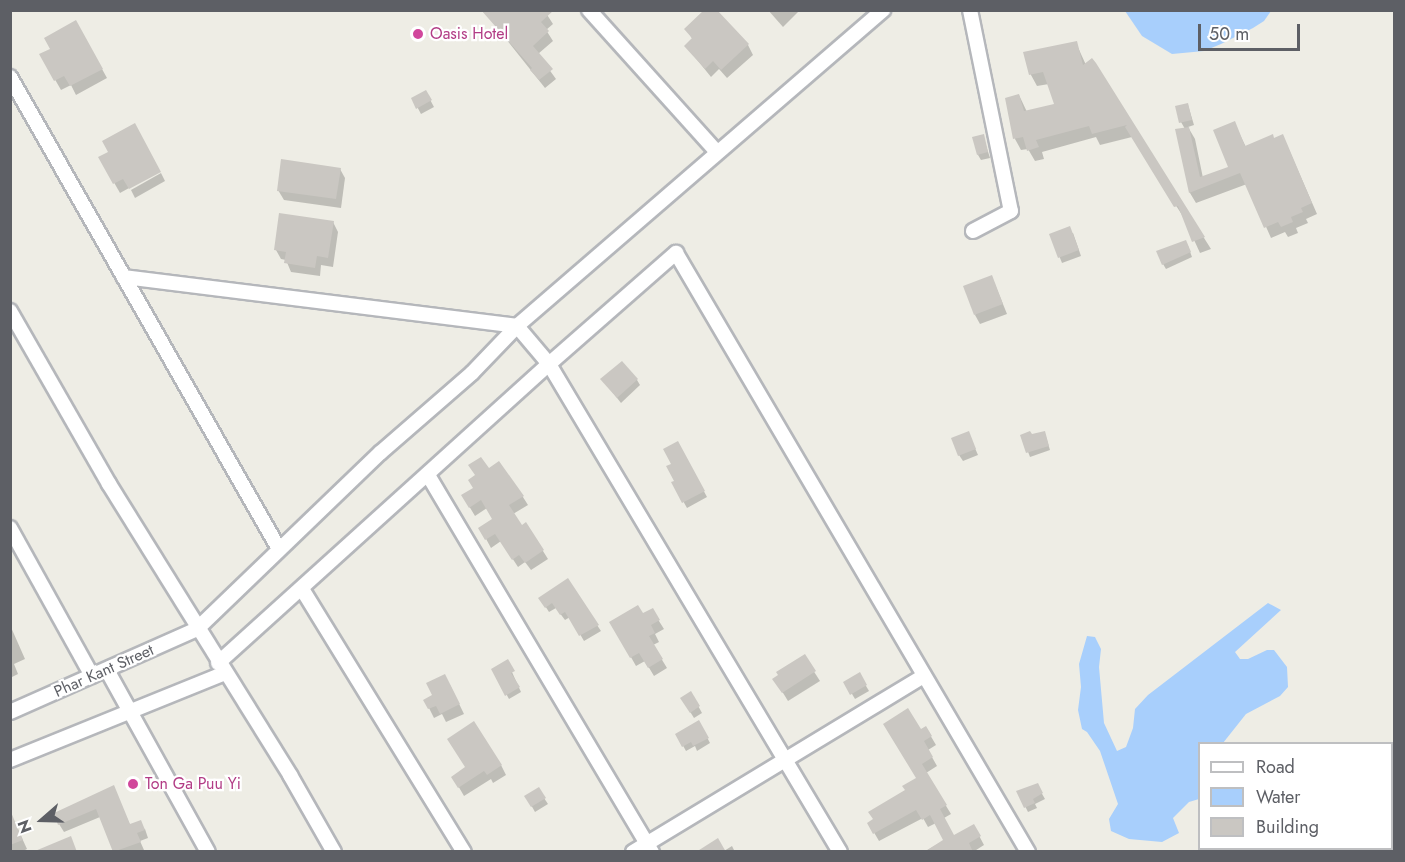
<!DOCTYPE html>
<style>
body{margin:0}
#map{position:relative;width:1405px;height:862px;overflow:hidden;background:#eeede5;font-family:Jost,sans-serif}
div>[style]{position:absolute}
.water>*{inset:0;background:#a8cffc}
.shadow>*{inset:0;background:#0003}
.building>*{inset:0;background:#cac7c2}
.roads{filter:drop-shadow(2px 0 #b5b7bb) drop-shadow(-2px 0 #b5b7bb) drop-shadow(0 2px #b5b7bb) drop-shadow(0 -2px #b5b7bb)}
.minor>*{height:14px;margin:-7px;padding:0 7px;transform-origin:7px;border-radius:7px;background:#fff}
.dots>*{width:16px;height:16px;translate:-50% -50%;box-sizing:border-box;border:3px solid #fff;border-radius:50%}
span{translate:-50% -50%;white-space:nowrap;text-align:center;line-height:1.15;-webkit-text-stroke:4.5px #fff;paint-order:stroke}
.hotel-label{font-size:16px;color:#b23c85}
.left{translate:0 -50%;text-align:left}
.street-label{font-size:16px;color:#5d5f65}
.frame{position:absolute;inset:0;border:12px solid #5d5f65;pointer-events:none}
.legend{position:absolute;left:1198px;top:742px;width:195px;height:108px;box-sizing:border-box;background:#fff;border:2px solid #bebfc1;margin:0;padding:8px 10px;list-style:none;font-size:18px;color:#5d5f65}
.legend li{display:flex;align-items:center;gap:12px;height:30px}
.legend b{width:30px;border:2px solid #bebfc1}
.north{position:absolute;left:12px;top:790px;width:60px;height:60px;-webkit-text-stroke:4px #fff;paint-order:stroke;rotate:250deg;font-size:16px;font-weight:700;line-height:24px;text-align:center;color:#5d5f65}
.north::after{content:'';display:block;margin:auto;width:21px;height:27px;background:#5d5f65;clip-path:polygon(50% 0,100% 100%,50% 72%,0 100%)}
.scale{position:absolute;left:1198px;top:24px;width:102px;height:27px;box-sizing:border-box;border:3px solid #5d5f65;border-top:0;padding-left:8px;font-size:18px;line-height:21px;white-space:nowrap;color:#5d5f65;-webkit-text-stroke:4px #fff;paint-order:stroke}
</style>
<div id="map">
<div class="water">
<i style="clip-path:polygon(1125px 11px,1271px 11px,1264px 21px,1253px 28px,1221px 44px,1204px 51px,1172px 54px,1142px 36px)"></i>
<i style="clip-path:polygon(1268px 603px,1281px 610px,1235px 652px,1240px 659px,1248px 659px,1267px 650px,1274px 650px,1287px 667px,1288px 687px,1280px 696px,1246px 714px,1223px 743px,1200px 744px,1199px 799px,1189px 802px,1173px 818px,1179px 833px,1162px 842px,1129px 839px,1111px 831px,1109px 819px,1118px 804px,1100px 751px,1087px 732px,1082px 729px,1078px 710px,1081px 687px,1079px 664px,1087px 636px,1095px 637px,1101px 649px,1099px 667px,1104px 723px,1117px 751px,1126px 747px,1133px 728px,1135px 709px,1148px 695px)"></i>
</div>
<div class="shadow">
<i style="clip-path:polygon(544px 10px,553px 24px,546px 30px,553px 41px,538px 54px,556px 79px,545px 88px,487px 15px)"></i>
<i style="clip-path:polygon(768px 10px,800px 10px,783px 27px)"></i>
<i style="clip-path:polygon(76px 22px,107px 78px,76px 95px,71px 85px,61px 90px,41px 55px,52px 49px)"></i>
<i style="clip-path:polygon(686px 29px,748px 45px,753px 55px,727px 78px,719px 69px,711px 77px,686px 46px,693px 40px)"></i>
<i style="clip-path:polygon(1076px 43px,1086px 65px,1092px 60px,1211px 249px,1200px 253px,1184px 218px,1132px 137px,1100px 145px,1096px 137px,1042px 152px,1044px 159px,1035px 161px,1028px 149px,1021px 150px,1015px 139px,1019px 95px,1027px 112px,1056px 105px,1049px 84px,1037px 86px,1031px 75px,1025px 53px)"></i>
<i style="clip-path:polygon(426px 92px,434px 107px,421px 114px,413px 99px)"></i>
<i style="clip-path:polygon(1188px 105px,1194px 125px,1188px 127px,1195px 139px,1203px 178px,1230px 168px,1234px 123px,1246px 147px,1283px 136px,1317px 214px,1306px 219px,1308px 223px,1296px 228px,1298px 233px,1288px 237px,1285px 232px,1271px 238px,1247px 184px,1196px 203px,1190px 193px,1177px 131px,1185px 129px,1181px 122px)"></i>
<i style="clip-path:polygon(983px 136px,990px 158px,981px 160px,978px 155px)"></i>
<i style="clip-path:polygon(100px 158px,160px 171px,120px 193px)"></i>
<i style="clip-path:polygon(340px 169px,345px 178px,341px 208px,284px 200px,278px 190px)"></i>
<i style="clip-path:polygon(161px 173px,165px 181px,135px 198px,131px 190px)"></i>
<i style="clip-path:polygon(333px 222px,338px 232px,333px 267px,321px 265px,320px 276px,291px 272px,286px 260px,281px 259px,276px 250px)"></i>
<i style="clip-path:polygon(1073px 233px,1081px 256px,1062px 263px,1051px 235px)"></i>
<i style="clip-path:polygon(1188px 246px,1192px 257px,1166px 269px,1163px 264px)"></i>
<i style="clip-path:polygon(992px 277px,1007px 314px,980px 324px,975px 315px)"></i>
<i style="clip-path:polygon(602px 379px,637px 380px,640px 385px,621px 403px)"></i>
<i style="clip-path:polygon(1022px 436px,1046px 437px,1050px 450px,1030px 457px)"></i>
<i style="clip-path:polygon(971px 439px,978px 455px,963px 461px,959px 455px)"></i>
<i style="clip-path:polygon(678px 443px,707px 497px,687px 508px,673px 483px,676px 481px,673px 464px)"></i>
<i style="clip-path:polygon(488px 470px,516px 486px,528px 505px,513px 514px,521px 527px,526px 524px,548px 559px,531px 570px,525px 562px,518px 567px,501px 541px,491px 548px,485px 537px,494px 520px,487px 508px,475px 516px,463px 496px,475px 488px)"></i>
<i style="clip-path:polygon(567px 580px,601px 631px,584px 641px,570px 617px,565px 620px,556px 608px,549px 612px,540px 598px)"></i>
<i style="clip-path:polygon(652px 610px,664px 629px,655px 634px,659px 642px,653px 645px,667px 668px,654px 676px,645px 661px,636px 666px,611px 622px,643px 615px)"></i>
<i style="clip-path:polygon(10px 625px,25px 659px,14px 664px,18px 674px,10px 678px)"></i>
<i style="clip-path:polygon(804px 656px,820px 681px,788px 701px,780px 688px)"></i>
<i style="clip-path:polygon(507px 661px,521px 692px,509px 699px,493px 670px)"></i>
<i style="clip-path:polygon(859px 674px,869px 691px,855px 699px,845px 682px)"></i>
<i style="clip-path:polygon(450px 685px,464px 714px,446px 722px,442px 714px,434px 718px,425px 700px)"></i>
<i style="clip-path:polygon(691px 693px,702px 713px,694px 718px,682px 699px)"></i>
<i style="clip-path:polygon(699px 722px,710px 743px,697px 751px,695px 746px,686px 751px,677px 735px)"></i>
<i style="clip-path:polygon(926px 728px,936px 745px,928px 750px,937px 766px,926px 773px,951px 814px,944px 818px,954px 837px,974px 826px,984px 845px,973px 852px,924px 852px,945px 840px,936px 823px,928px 827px,923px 818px,879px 841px,869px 824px,918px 779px,920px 731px)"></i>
<i style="clip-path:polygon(501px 765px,506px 775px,493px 783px,491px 779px,464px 796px,453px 777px)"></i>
<i style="clip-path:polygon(1037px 785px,1045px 799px,1035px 804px,1037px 808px,1028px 812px,1018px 792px)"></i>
<i style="clip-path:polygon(113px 787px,130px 825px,145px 829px,148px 838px,140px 841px,144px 850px,114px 852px,100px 817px,64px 832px,59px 824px)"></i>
<i style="clip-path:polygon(538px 789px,548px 804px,535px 812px,526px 796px)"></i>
<i style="clip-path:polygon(10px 812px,27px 849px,21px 852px,10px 852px)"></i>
<i style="clip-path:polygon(732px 846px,735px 852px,713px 852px,724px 851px)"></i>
</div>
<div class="building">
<i style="clip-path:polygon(481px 10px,554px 10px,541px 22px,549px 31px,533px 46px,553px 69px,539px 80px,530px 70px,532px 68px)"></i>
<i style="clip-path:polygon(704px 10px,717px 10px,749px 44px,721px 70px,713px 61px,705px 69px,684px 46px,692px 38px,684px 29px)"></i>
<i style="clip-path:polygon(76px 20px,103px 69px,70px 86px,64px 76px,54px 81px,39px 54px,50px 49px,44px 38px)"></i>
<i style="clip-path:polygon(1077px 41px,1083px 65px,1092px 58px,1096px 63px,1205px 237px,1192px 242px,1178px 206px,1174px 207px,1125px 127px,1127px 125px,1092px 134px,1089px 126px,1036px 140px,1039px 147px,1027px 151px,1023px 137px,1013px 139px,1005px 98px,1019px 94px,1024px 111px,1054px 104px,1043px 72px,1029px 75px,1023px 52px)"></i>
<i style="clip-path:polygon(426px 90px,432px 100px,416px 109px,411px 98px)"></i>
<i style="clip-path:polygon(1188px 103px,1192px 120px,1179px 123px,1175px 106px)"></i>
<i style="clip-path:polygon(1235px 121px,1245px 146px,1273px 134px,1274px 138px,1283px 134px,1312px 203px,1301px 208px,1303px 212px,1291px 217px,1293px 222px,1281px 227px,1278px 222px,1264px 228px,1240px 173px,1189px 193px,1175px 129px,1189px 127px,1200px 177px,1228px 167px,1213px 130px)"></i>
<i style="clip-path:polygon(135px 123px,161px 172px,129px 189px,123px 179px,113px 184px,98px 157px,108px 152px,102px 141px)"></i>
<i style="clip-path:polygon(984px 134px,988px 152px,977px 155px,972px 137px)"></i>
<i style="clip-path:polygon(281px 159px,341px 168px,336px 199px,277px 191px)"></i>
<i style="clip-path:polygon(279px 213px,334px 221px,328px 258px,317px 256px,315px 268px,284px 263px,286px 252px,274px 250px)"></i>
<i style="clip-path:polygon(1070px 226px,1079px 250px,1058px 258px,1049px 234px)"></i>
<i style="clip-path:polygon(1186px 240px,1191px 252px,1162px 265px,1156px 251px)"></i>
<i style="clip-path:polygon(992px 275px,1003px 304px,974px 315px,963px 286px)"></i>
<i style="clip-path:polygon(622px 361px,638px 379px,617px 398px,600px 379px)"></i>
<i style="clip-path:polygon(969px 431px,976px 449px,958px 456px,951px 438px)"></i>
<i style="clip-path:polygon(1030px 431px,1032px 434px,1045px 431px,1049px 446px,1026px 453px,1020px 435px)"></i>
<i style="clip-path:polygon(678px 441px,705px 491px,682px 503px,671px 482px,674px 481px,666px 466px,671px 464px,663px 449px)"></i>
<i style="clip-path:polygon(481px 457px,489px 468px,499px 461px,524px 496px,509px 505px,522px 525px,526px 522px,544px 550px,525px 563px,519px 555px,512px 560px,495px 534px,485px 540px,478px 528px,492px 519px,481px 500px,469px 508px,461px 495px,473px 488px,468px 480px,475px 475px,468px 465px)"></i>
<i style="clip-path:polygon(568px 578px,599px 625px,579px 636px,565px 612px,560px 615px,552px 603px,545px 608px,538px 598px)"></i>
<i style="clip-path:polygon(638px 605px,643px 613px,653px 608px,660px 620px,651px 625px,655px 633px,649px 636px,663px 659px,648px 668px,639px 653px,630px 658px,609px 622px)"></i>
<i style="clip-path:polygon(805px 654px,816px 671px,782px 693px,772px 679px,778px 675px,776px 672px)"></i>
<i style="clip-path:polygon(508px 659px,515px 671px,511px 673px,520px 687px,505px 696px,491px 669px)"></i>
<i style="clip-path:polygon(860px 672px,867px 685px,850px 695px,843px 682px)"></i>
<i style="clip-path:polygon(445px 674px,460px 704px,440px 714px,436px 706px,428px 709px,423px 700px,432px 695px,426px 683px)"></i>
<i style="clip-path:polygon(691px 691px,700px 706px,690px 713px,680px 698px)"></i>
<i style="clip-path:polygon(908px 708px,921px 729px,926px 726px,932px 736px,924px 741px,933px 757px,922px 764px,947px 805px,940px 809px,954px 835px,974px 824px,981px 836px,969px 843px,973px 852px,924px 852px,943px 840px,930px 815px,922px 820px,916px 810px,873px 834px,867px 823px,873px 819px,868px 812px,905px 790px,902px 786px,916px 778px,883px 724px)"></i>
<i style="clip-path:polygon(699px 720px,709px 738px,693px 746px,691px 742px,682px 747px,675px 734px)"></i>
<i style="clip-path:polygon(474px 721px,502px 765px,487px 775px,484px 771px,458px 788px,451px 777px,465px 767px,447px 739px)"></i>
<i style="clip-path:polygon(1038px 783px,1043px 793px,1033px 799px,1035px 803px,1024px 808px,1016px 791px)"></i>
<i style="clip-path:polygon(114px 785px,130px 824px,141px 820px,145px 830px,137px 833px,141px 842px,113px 852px,96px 809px,58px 825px,54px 813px)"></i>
<i style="clip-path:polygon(539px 787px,546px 798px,531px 807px,524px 796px)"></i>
<i style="clip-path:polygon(10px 810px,23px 840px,10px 845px)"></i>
<i style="clip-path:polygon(71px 836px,77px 852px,35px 852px,35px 851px)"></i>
<i style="clip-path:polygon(718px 838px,726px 852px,696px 852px)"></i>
</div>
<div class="roads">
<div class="minor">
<i style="left:589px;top:10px;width:191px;rotate:48deg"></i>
<i style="left:970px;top:10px;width:205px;rotate:78.5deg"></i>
<i style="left:1011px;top:211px;width:43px;rotate:152.2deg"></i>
<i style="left:10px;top:77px;width:543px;rotate:60.32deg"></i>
<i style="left:124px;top:277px;width:396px;rotate:7.1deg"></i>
<i style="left:517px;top:326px;width:50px;rotate:49.9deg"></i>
<i style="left:549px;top:364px;width:568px;rotate:59.19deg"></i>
<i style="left:10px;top:311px;width:199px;rotate:60.2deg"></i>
<i style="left:109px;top:484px;width:343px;rotate:58.1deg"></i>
<i style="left:290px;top:775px;width:89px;rotate:60.3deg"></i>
<i style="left:428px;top:475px;width:439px;rotate:59.3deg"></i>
<i style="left:10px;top:528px;width:169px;rotate:61deg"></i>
<i style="left:302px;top:589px;width:309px;rotate:58.4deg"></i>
<i style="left:218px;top:663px;width:446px;rotate:-42.1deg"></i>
<i style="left:549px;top:364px;width:169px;rotate:-41.2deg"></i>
<i style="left:676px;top:253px;width:695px;rotate:59.56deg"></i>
<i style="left:107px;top:670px;width:208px;rotate:61deg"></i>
<i style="left:10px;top:712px;width:205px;rotate:-23.9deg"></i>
<i style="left:197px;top:629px;width:254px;rotate:-43.9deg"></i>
<i style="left:380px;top:453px;width:122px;rotate:-41deg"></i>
<i style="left:472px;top:373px;width:65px;rotate:-46.2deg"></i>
<i style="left:517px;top:326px;width:484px;rotate:-40.8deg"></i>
<i style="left:10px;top:760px;width:232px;rotate:-22deg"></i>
<i style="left:633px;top:852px;width:340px;rotate:-31.2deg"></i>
</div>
</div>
<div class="dots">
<i style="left:418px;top:34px;background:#d1479c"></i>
<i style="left:133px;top:784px;background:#d1479c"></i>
</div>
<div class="hotel-label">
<span class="left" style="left:430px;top:34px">Oasis Hotel</span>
<span class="left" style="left:145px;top:784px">Ton Ga Puu Yi</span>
</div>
<div class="street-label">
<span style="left:104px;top:671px;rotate:-24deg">Phar Kant Street</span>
</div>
<div class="frame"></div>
<ul class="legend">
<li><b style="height:8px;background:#fff"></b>Road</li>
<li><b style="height:16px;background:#a8cffc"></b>Water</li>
<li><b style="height:16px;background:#cac7c2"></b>Building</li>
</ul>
<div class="north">N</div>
<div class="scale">50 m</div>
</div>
